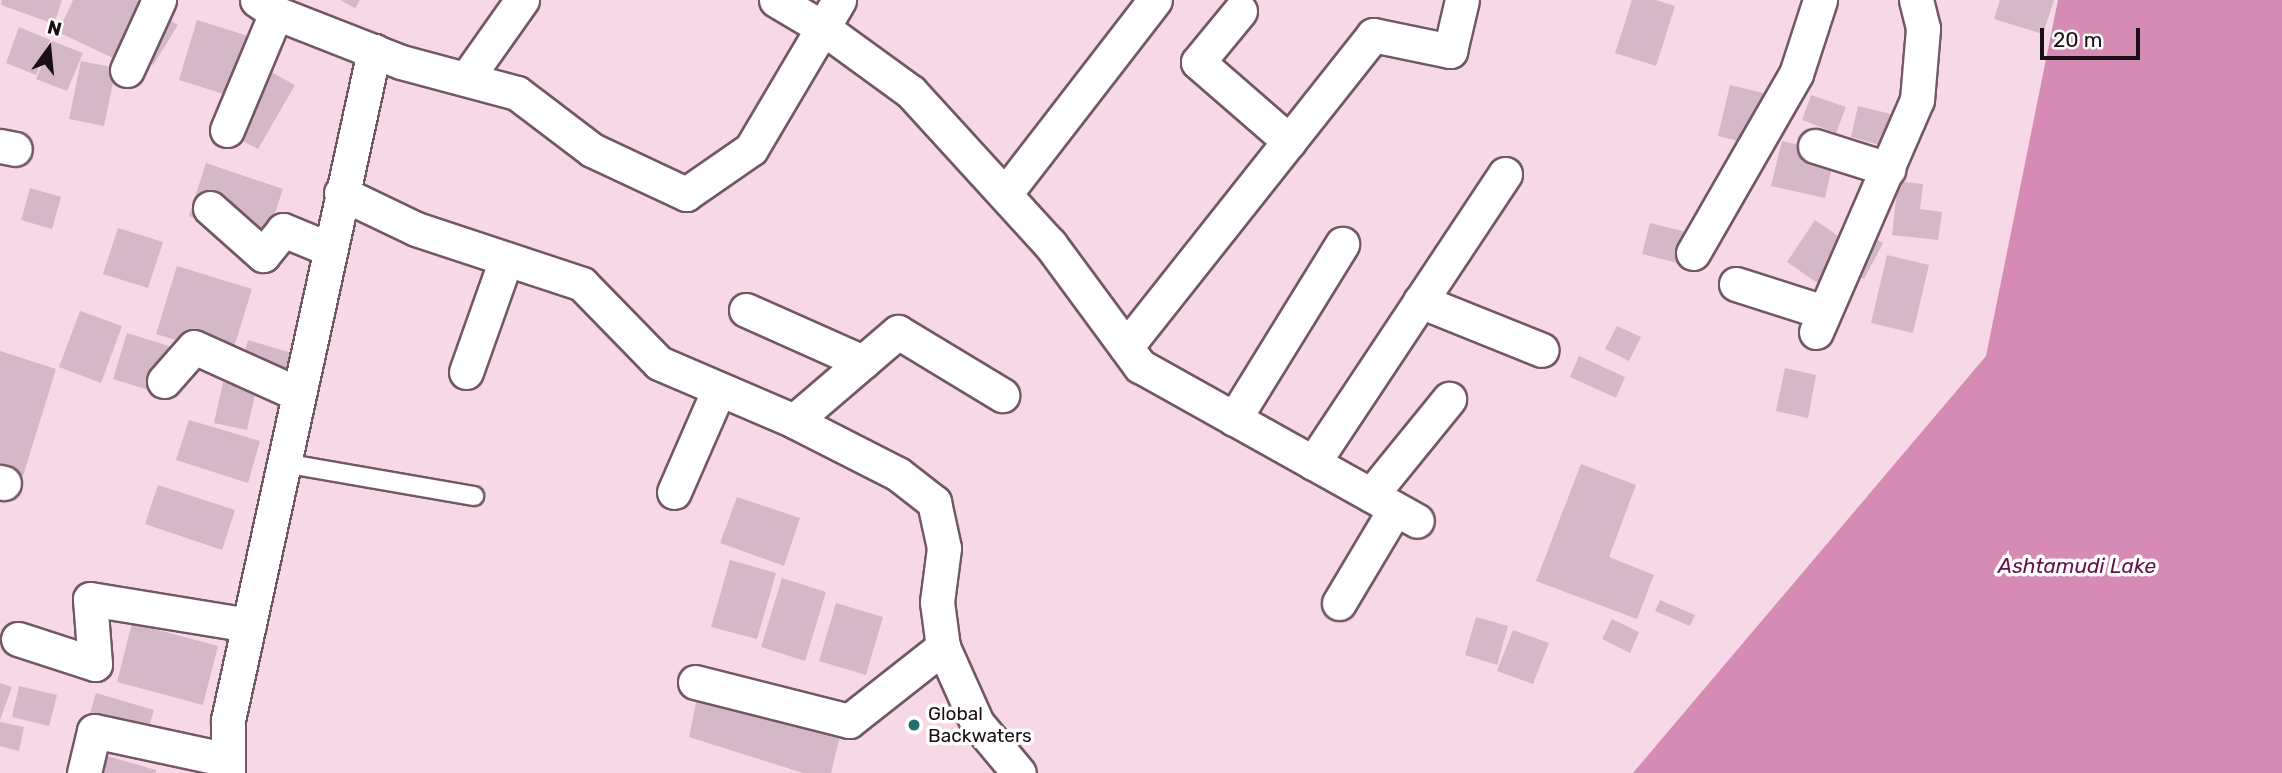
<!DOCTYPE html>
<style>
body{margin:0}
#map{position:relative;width:2282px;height:773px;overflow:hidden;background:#f6d8e7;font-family:Rubik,sans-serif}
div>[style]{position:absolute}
.water>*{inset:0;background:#d68bb4}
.building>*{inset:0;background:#d5b8c7}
.roads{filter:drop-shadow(2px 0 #725865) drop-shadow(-2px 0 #725865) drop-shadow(0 2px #725865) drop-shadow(0 -2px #725865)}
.service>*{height:18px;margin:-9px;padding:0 9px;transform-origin:9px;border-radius:9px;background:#fff}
.minor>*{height:33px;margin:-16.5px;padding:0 16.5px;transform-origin:16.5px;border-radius:16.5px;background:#fff}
.dots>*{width:19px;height:19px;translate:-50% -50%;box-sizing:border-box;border:4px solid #fff;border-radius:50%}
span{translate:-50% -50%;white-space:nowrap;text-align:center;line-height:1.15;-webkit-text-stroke:7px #fff;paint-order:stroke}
.poi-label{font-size:19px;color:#190f14}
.left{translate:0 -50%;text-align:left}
.water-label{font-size:21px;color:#68104a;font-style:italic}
.north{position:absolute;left:14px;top:14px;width:70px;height:70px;-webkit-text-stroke:5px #fff;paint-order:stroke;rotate:15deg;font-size:19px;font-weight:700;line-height:28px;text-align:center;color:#190f14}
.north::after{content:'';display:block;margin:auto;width:24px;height:32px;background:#190f14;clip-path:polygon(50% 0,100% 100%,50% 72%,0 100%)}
.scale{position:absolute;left:2040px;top:28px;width:100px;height:32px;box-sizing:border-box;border:4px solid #190f14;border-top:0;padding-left:9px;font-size:21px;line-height:24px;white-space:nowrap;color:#190f14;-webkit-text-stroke:5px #fff;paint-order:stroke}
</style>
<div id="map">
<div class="water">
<i style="clip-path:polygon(2058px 0,2282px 0,2282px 773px,1633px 773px,1986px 356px)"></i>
</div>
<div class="building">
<i style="clip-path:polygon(2px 0,62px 0,54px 24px,1px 5px)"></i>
<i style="clip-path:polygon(73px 0,136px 0,145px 4px,117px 60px,58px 32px)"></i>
<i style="clip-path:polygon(340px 0,360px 0,355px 8px)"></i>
<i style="clip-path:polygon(1632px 0,1656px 0,1675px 6px,1656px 66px,1615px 53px)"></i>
<i style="clip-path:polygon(2000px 0,2054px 0,2043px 34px,1994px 19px)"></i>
<i style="clip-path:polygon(152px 9px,178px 25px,153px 65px,127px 49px)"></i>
<i style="clip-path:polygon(197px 20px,248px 36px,230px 96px,179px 80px)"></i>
<i style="clip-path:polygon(19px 27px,50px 40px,36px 75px,6px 63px)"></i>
<i style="clip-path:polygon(52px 41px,83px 53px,67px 91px,36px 79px)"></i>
<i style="clip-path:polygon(81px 61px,116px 68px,104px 126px,69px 119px)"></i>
<i style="clip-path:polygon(262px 67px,295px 85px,258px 149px,226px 132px)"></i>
<i style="clip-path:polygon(1730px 85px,1763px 93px,1751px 144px,1718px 136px)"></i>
<i style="clip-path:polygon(1811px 95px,1846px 107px,1836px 133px,1802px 120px)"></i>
<i style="clip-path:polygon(1858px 106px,1891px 114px,1883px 146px,1851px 137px)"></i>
<i style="clip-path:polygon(1782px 141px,1835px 153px,1825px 198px,1771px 186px)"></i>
<i style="clip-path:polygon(206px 163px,283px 189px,265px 242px,189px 216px)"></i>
<i style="clip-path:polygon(1898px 181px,1923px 184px,1920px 209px,1942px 212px,1938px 240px,1892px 235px)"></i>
<i style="clip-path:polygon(30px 188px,61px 197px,52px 229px,21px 220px)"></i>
<i style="clip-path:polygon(1815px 220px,1847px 242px,1819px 284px,1787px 262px)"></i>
<i style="clip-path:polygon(1650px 223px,1690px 233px,1682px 264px,1642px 254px)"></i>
<i style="clip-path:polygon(118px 228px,163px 242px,148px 288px,103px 274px)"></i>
<i style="clip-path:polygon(1867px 234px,1883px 243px,1864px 279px,1848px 270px)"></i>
<i style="clip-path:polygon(1887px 255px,1929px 265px,1913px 333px,1871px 323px)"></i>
<i style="clip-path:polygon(177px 266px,252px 289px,231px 357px,156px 334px)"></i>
<i style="clip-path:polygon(80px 311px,122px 326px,101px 383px,59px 367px)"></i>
<i style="clip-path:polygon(1617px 326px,1641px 337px,1629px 361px,1605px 349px)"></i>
<i style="clip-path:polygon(127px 333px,172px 347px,158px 393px,113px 379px)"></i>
<i style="clip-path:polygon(248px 340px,308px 358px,295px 397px,237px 379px)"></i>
<i style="clip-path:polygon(0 351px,56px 369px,23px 476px,0 468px)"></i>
<i style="clip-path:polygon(1579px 356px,1625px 377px,1616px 398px,1570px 377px)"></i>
<i style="clip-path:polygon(1785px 368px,1816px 375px,1808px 418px,1776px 411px)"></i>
<i style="clip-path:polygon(223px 382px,256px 390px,247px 430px,214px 423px)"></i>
<i style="clip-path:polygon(189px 420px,260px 441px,248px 483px,176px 460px)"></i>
<i style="clip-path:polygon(1581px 464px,1636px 485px,1609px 557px,1654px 575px,1637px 619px,1536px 581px)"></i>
<i style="clip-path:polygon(158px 485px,235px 510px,222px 550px,145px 524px)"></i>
<i style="clip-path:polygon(737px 497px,800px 518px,784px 566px,720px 543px)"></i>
<i style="clip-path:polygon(730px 560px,776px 573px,757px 639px,711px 627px)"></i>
<i style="clip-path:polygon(782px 578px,826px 592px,805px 661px,761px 647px)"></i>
<i style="clip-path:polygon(1660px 600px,1695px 615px,1690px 626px,1655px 611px)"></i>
<i style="clip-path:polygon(836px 603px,883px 617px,866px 675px,819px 661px)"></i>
<i style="clip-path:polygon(1476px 617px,1508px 626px,1497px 665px,1465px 655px)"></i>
<i style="clip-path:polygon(1612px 619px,1639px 632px,1630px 653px,1602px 639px)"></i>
<i style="clip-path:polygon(132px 623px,218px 646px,203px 705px,117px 682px)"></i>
<i style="clip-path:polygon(1513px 630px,1549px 643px,1533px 684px,1497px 671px)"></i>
<i style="clip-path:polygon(0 683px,12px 687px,0 720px)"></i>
<i style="clip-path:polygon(19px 686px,57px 695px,49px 726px,12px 717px)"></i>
<i style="clip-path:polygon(96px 693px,154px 710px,144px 744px,86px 727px)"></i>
<i style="clip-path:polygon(698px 693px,842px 728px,831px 773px,803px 773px,689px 737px)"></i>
<i style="clip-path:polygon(0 722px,24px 727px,19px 751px,0 746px)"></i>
<i style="clip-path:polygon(100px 754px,156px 770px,156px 773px,94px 773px)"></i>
</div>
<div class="roads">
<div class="service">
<i style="left:283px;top:463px;width:194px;rotate:9.8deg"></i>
</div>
<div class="minor">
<i style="left:257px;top:0;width:23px;rotate:34deg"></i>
<i style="left:276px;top:13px;width:134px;rotate:21.4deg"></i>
<i style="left:401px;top:62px;width:120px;rotate:15deg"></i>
<i style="left:517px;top:93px;width:94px;rotate:37.2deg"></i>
<i style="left:592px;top:150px;width:104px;rotate:25.1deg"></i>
<i style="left:686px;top:194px;width:79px;rotate:-34.7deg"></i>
<i style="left:751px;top:149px;width:173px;rotate:-59.4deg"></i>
<i style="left:776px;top:0;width:55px;rotate:30.8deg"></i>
<i style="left:823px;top:28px;width:109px;rotate:36deg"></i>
<i style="left:911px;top:92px;width:206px;rotate:47.6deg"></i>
<i style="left:1050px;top:244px;width:152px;rotate:53.6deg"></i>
<i style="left:1140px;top:366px;width:317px;rotate:29.2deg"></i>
<i style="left:1240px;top:11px;width:66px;rotate:129.5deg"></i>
<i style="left:1198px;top:62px;width:121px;rotate:41deg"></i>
<i style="left:127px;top:70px;width:77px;rotate:-65.4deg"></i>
<i style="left:466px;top:79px;width:97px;rotate:-54.7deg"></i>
<i style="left:227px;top:130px;width:127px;rotate:-67.3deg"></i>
<i style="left:0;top:146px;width:15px;rotate:11deg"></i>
<i style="left:1815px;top:146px;width:77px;rotate:17.5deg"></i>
<i style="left:341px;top:193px;width:83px;rotate:25.6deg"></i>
<i style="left:416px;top:229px;width:175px;rotate:18.3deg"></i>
<i style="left:582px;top:284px;width:110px;rotate:45.7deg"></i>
<i style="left:659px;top:363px;width:147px;rotate:23.2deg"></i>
<i style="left:794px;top:421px;width:117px;rotate:27deg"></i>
<i style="left:898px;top:474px;width:46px;rotate:37.9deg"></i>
<i style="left:934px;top:502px;width:47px;rotate:77.7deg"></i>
<i style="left:944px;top:548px;width:54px;rotate:97.4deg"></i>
<i style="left:937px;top:602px;width:45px;rotate:82.4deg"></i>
<i style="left:943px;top:647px;width:83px;rotate:65.9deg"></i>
<i style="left:977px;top:723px;width:65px;rotate:50deg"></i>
<i style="left:1005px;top:194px;width:245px;rotate:-52.3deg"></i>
<i style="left:210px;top:208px;width:71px;rotate:41.6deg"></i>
<i style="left:263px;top:255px;width:32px;rotate:-51deg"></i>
<i style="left:283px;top:230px;width:50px;rotate:22.4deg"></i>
<i style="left:1693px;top:253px;width:207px;rotate:-60.1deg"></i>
<i style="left:1796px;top:74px;width:78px;rotate:-72deg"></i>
<i style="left:1736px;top:284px;width:92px;rotate:17.7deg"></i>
<i style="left:1420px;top:301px;width:131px;rotate:21.9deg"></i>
<i style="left:746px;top:310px;width:128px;rotate:24deg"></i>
<i style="left:1816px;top:332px;width:253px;rotate:-66.5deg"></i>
<i style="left:1917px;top:100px;width:72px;rotate:-85.2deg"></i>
<i style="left:1923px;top:28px;width:29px;rotate:-104deg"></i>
<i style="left:1126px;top:347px;width:398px;rotate:-51.6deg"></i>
<i style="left:1373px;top:35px;width:79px;rotate:11.7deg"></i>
<i style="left:1450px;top:51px;width:52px;rotate:-76.8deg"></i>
<i style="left:466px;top:372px;width:120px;rotate:-70.5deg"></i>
<i style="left:164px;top:381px;width:45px;rotate:-48.6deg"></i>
<i style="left:194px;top:347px;width:114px;rotate:24.3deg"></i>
<i style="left:1234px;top:419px;width:206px;rotate:-58.3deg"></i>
<i style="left:794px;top:421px;width:137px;rotate:-40.6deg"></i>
<i style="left:898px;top:332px;width:122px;rotate:31.2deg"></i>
<i style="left:1313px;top:463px;width:347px;rotate:-56.4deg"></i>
<i style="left:0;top:482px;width:4px;rotate:14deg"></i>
<i style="left:674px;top:492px;width:112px;rotate:-66.4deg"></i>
<i style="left:1371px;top:495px;width:124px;rotate:-50.9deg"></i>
<i style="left:1339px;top:603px;width:109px;rotate:-59.2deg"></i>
<i style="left:18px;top:639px;width:81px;rotate:18deg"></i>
<i style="left:95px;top:664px;width:65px;rotate:-94.4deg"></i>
<i style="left:90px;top:599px;width:161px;rotate:9.3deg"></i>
<i style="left:695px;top:682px;width:159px;rotate:14.2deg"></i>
<i style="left:849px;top:721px;width:120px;rotate:-38.2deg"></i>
<i style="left:84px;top:773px;width:43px;rotate:-76.6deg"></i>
<i style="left:94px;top:731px;width:137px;rotate:12.2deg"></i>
<i style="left:228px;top:773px;width:53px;rotate:-90deg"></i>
<i style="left:228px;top:720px;width:685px;rotate:-77.69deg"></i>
</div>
</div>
<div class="dots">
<i style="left:914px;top:725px;background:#236f6f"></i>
</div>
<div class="poi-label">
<span class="left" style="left:928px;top:725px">Global<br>Backwaters</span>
</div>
<div class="water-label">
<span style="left:2077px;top:566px">Ashtamudi Lake</span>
</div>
<div class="north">N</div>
<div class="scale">20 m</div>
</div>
